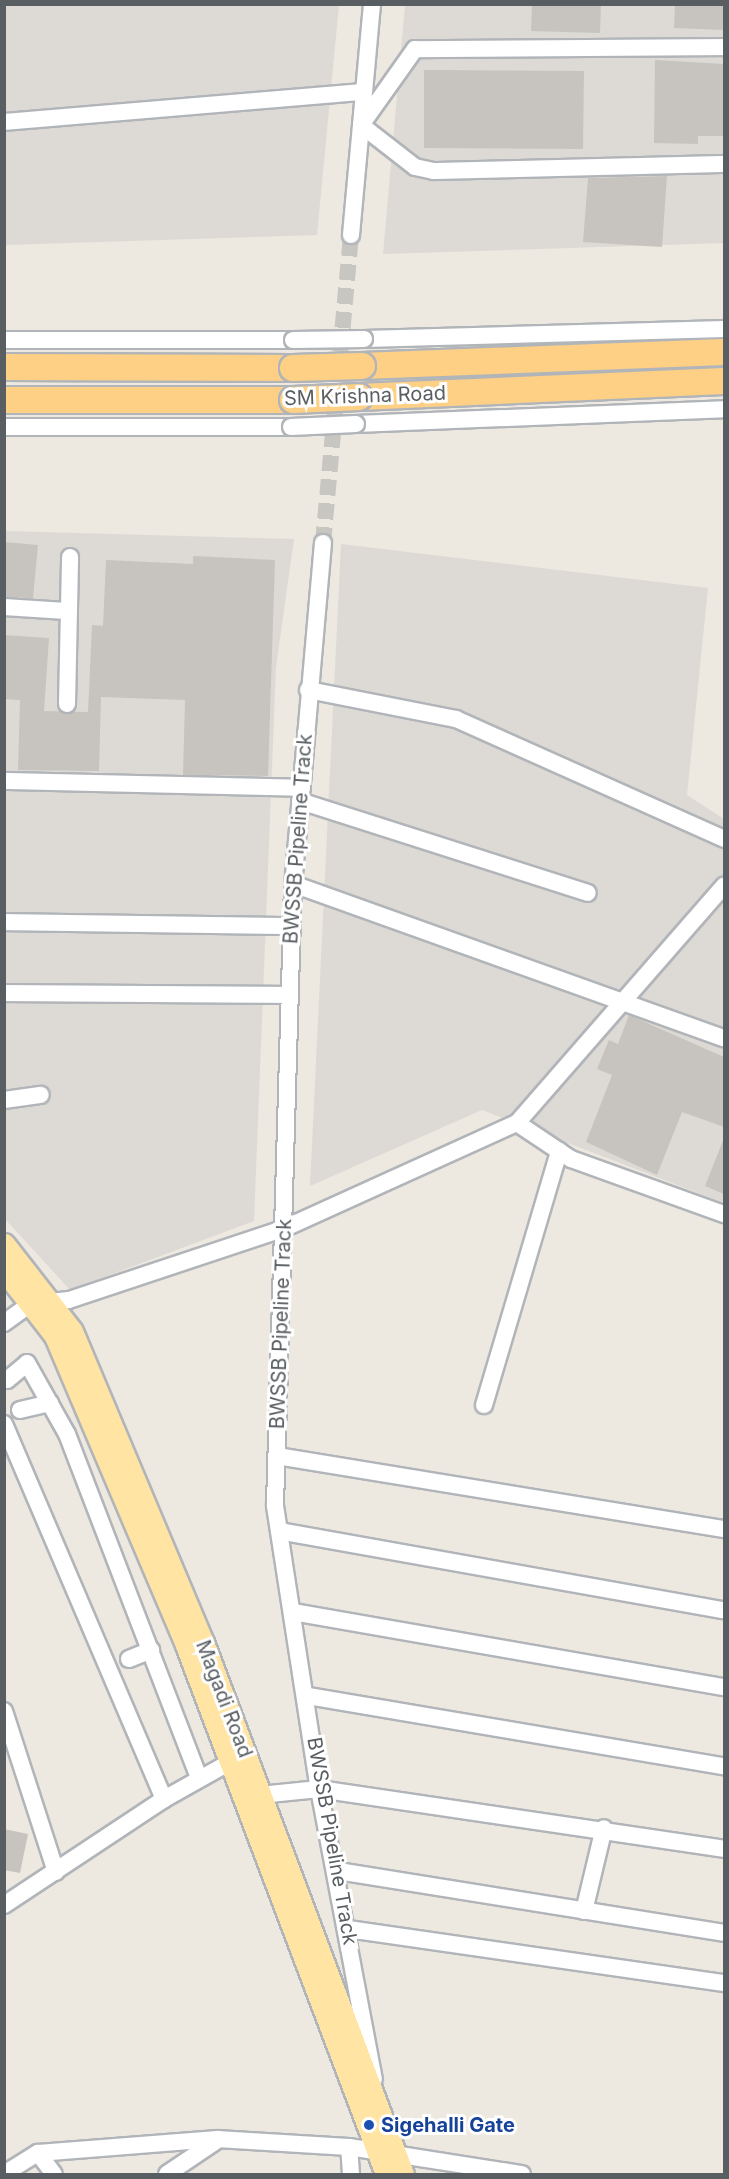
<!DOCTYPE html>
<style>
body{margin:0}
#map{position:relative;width:729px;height:2179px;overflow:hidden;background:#ede8e0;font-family:Inter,sans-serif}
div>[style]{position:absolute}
.industrial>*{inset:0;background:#dddad5}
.building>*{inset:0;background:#c7c3be}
.minor-tunnel>*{height:16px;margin-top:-8px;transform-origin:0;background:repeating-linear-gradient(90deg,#c8c6c0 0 16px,transparent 0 24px)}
.roads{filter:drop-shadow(2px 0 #b1b5b9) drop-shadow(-2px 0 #b1b5b9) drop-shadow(0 2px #b1b5b9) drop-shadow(0 -2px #b1b5b9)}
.minor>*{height:16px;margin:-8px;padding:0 8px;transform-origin:8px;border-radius:8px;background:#fff}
.major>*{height:21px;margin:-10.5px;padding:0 10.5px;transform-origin:10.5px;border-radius:10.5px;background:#ffe4a3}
.highway>*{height:26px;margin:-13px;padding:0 13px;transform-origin:13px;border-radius:13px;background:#fed086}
.bridges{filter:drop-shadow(2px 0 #b1b5b9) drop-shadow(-2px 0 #b1b5b9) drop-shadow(0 2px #b1b5b9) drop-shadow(0 -2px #b1b5b9)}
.minor-bridge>*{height:16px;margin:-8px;padding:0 8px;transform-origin:8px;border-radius:8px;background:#fff}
.highway-bridge>*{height:26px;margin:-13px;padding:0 13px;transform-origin:13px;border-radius:13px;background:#fed086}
.dots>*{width:16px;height:16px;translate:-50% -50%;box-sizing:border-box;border:3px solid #fff;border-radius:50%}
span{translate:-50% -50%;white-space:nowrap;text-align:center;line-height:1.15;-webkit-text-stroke:6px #fff;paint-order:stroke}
.street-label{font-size:20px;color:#595e62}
.transit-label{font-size:20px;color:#164399;font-weight:700}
.left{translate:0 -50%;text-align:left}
.frame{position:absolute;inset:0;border:6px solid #595e62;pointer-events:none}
</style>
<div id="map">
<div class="industrial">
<i style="clip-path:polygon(4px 5px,339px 5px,317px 235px,5px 245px)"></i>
<i style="clip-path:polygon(405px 5px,724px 5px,724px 243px,383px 254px)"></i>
<i style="clip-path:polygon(5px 531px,294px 539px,276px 667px,254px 1221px,70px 1290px,5px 1219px)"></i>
<i style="clip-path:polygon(341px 544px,708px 588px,687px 795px,724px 819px,724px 1203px,482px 1110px,310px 1186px)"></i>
</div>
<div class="building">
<i style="clip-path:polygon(532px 4px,601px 4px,600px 33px,531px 31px)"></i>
<i style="clip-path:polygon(675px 4px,724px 4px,724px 30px,674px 28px)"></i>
<i style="clip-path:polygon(655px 60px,724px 64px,724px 136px,698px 136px,698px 144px,654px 143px)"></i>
<i style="clip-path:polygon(424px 70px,584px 71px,583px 149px,424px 148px)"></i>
<i style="clip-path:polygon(667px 176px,662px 247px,583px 242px,588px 178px)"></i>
<i style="clip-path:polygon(4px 542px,38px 545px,33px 598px,4px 597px)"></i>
<i style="clip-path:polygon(193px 556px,275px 560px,268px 776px,183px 775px,185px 700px,101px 697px,99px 771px,18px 770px,20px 700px,4px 699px,4px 635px,49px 638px,44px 711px,88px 712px,92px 625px,103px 626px,106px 560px,193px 564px)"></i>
<i style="clip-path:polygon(629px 1015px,724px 1057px,724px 1127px,682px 1112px,657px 1175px,586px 1142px,612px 1075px,597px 1069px,609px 1040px,618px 1044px)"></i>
<i style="clip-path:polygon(724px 1138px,724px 1194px,705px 1186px)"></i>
<i style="clip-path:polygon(4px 1829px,28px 1834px,20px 1873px,4px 1870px)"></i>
</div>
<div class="minor-tunnel">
<i style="left:323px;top:543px;width:309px;rotate:-84.8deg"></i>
</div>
<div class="roads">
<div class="minor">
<i style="left:724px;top:47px;width:309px;rotate:179.6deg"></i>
<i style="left:415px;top:49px;width:93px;rotate:125.4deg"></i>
<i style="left:361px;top:125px;width:68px;rotate:37.9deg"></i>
<i style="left:415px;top:167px;width:19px;rotate:12deg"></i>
<i style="left:434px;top:171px;width:290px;rotate:-1.4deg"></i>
<i style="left:4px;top:122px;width:361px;rotate:-4.8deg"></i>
<i style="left:351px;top:235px;width:232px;rotate:-84.8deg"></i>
<i style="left:364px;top:339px;width:360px;rotate:-1.6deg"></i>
<i style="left:4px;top:340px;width:289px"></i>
<i style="left:356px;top:424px;width:368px;rotate:-2.3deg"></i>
<i style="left:4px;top:427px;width:287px"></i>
<i style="left:323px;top:543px;width:342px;rotate:95deg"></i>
<i style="left:293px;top:884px;width:622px;rotate:91.66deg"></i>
<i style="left:275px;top:1506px;width:286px;rotate:81.2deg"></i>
<i style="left:319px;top:1789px;width:295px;rotate:79.3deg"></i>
<i style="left:4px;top:607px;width:62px;rotate:3.7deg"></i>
<i style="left:308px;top:690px;width:151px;rotate:11.1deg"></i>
<i style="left:456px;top:719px;width:294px;rotate:24.1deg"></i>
<i style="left:67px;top:704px;width:147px;rotate:-88.8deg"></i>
<i style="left:4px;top:781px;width:298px;rotate:1.3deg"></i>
<i style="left:300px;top:801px;width:302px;rotate:17.7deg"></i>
<i style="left:293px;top:884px;width:458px;rotate:19.7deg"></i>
<i style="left:4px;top:922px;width:288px;rotate:0.8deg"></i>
<i style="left:4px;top:993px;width:286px;rotate:0.4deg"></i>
<i style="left:4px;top:1100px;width:37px;rotate:-8deg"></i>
<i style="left:517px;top:1123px;width:65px;rotate:33.7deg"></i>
<i style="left:571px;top:1159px;width:163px;rotate:19.8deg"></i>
<i style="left:4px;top:1323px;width:32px;rotate:-36deg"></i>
<i style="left:30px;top:1304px;width:39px;rotate:-6deg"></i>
<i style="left:69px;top:1300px;width:225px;rotate:-18.4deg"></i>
<i style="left:283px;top:1229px;width:257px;rotate:-24.4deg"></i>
<i style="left:517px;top:1123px;width:315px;rotate:-48.9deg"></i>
<i style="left:7px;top:1380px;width:26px;rotate:-40deg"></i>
<i style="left:27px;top:1363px;width:81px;rotate:60.6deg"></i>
<i style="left:67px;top:1434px;width:368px;rotate:69deg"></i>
<i style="left:484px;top:1405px;width:265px;rotate:-73.5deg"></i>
<i style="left:20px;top:1410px;width:31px;rotate:-13deg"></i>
<i style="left:4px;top:1424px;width:408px;rotate:66.9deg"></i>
<i style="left:277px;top:1456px;width:453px;rotate:9.3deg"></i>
<i style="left:279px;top:1531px;width:452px;rotate:10.1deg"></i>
<i style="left:293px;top:1612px;width:437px;rotate:9.9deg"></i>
<i style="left:129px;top:1659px;width:24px;rotate:-22deg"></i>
<i style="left:308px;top:1696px;width:422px;rotate:9.6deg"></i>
<i style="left:4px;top:1711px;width:169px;rotate:72.1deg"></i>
<i style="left:250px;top:1796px;width:69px;rotate:-5.8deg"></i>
<i style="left:319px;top:1789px;width:409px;rotate:8.4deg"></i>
<i style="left:338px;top:1871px;width:391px;rotate:9.1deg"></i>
<i style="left:4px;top:1905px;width:192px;rotate:-33.5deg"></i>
<i style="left:164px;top:1799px;width:86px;rotate:-29.2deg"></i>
<i style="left:584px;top:1911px;width:85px;rotate:-76.5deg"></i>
<i style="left:348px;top:1929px;width:380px;rotate:8.2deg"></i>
<i style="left:38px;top:2153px;width:26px;rotate:53deg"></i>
<i style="left:4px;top:2174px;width:40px;rotate:-32deg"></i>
<i style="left:38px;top:2153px;width:180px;rotate:-4.5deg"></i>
<i style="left:217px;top:2139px;width:132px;rotate:3.5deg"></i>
<i style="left:167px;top:2174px;width:59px;rotate:-34deg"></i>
<i style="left:351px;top:2174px;width:27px;rotate:-94deg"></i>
<i style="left:349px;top:2147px;width:175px;rotate:8.9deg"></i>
</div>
<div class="major">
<i style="left:4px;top:1244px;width:110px;rotate:52deg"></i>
<i style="left:72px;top:1331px;width:337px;rotate:67.2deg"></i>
<i style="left:203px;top:1642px;width:568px;rotate:69.4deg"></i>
<i style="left:4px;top:1270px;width:83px;rotate:52.3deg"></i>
<i style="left:55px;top:1336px;width:336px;rotate:67deg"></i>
<i style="left:186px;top:1645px;width:566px;rotate:69.29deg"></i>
</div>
<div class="highway">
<i style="left:362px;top:366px;width:362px;rotate:-2.2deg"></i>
<i style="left:4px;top:367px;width:289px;rotate:0.2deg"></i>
<i style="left:359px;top:397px;width:365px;rotate:-2.5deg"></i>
<i style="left:4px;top:400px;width:289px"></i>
</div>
</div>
<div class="bridges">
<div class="minor-bridge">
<i style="left:293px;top:340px;width:71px;rotate:-0.8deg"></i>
<i style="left:291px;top:427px;width:65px;rotate:-2.6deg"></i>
</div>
<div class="highway-bridge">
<i style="left:293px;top:368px;width:69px;rotate:-1.7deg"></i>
<i style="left:293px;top:400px;width:66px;rotate:-2.6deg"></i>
</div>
</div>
<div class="dots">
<i style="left:369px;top:2125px;background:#1a4fb4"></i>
</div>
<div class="street-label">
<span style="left:365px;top:396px;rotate:-2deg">SM Krishna Road</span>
<span style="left:298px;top:839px;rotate:-86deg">BWSSB Pipeline Track</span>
<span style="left:281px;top:1324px;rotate:-88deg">BWSSB Pipeline Track</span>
<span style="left:224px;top:1699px;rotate:69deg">Magadi Road</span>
<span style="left:332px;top:1841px;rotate:80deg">BWSSB Pipeline Track</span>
</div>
<div class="transit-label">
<span class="left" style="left:381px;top:2125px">Sigehalli Gate</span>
</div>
<div class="frame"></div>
</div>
